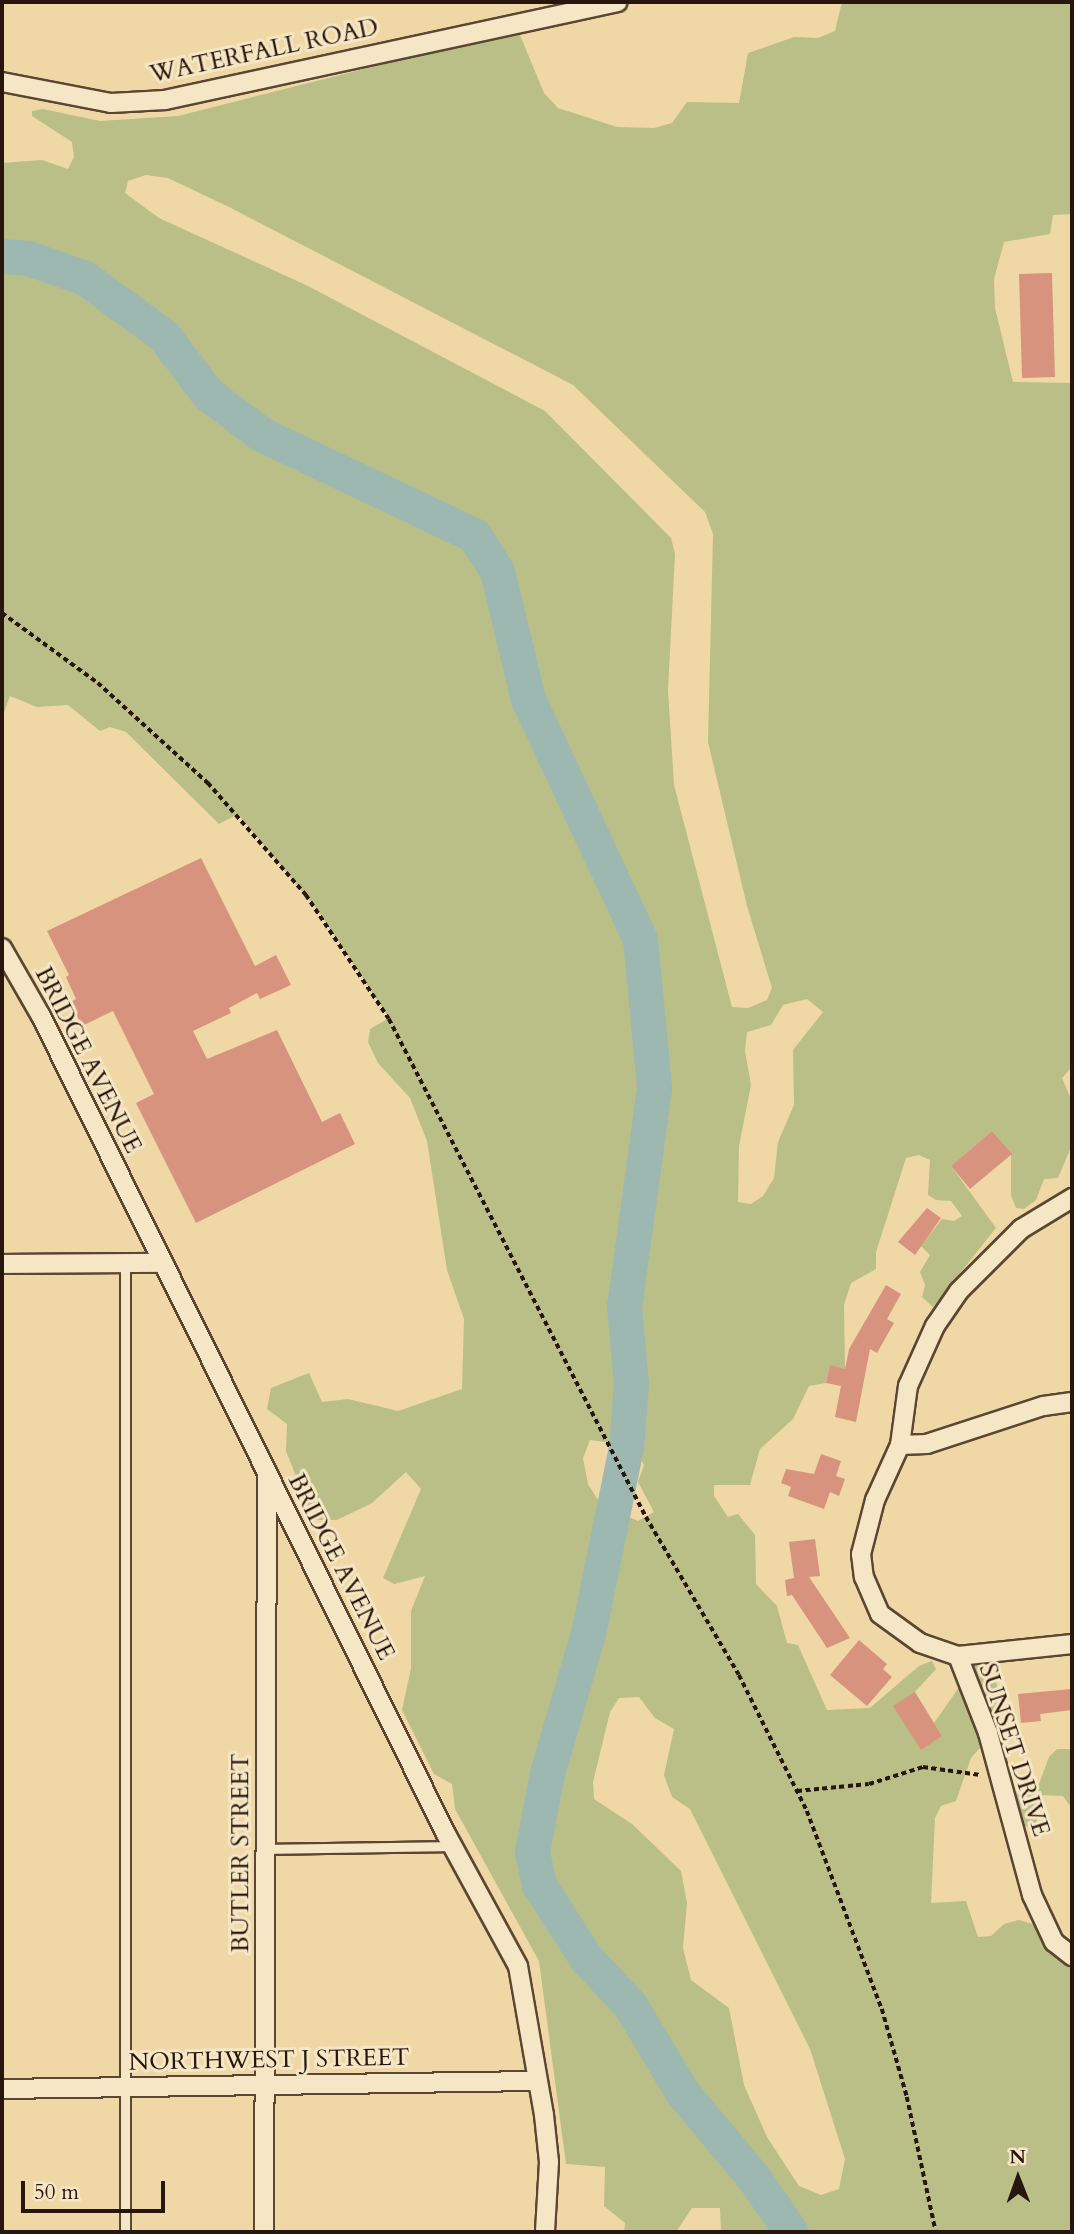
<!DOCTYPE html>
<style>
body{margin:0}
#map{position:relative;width:1074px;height:2234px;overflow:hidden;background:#efd8a6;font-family:Cardo,serif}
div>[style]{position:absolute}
.green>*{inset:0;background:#b9bf87}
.river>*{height:35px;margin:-17.5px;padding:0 17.5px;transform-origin:17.5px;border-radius:17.5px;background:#9db8b1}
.building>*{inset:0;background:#d8937f}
.path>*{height:3.5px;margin-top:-1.75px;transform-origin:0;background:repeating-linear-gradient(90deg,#28160c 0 5px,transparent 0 8.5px)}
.roads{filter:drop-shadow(2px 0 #5a4632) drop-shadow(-2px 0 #5a4632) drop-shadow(0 2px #5a4632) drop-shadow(0 -2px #5a4632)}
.service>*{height:9px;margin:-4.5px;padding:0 4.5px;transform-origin:4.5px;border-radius:4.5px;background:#f5e6c5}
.minor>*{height:18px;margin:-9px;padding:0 9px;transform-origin:9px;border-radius:9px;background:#f5e6c5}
span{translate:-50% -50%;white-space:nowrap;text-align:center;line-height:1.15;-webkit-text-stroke:6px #f5e6c5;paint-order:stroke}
.street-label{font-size:24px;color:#28160c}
.frame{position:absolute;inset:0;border:4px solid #28160c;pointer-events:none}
.north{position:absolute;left:983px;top:2143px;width:70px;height:70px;-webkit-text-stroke:5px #f5e6c5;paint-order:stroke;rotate:359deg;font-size:19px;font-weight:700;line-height:28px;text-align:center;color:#28160c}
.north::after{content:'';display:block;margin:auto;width:24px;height:32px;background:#28160c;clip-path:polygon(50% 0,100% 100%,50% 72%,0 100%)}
.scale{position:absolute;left:21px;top:2181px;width:144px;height:32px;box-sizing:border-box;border:4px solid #28160c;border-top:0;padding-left:9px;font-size:21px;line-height:24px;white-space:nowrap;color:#28160c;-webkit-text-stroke:5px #f5e6c5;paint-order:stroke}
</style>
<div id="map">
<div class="green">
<i style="clip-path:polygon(evenodd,842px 2px,1072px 2px,1072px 214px,1053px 215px,1050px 234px,1004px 242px,994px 279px,995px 308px,1013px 382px,1072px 383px,1072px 1067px,1062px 1078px,1072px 1101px,1072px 1145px,1058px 1178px,1044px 1179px,1036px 1200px,1024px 1209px,1016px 1208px,1011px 1195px,1011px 1154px,992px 1131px,951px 1166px,996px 1228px,933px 1307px,922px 1297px,925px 1285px,920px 1272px,930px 1255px,921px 1246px,942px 1219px,954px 1221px,962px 1216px,951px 1201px,936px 1200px,928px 1195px,930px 1160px,919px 1155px,906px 1158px,876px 1252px,876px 1269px,851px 1283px,844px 1305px,845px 1369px,830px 1366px,826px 1383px,809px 1386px,793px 1419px,760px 1449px,750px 1485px,714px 1485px,714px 1496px,728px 1517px,738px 1514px,755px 1535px,756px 1584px,777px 1606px,787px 1643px,798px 1645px,827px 1710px,870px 1708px,919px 1666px,932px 1661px,936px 1669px,915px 1692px,921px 1749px,942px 1736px,934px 1723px,974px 1666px,993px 1667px,1003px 1715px,1000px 1725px,971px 1758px,956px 1801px,941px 1806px,935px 1818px,931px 1903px,966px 1901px,978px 1937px,991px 1936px,1004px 1924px,1019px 1920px,1036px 1925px,1056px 1959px,1072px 1965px,1072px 2232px,721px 2232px,720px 2208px,692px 2208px,676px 2232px,624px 2232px,625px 2223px,604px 2206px,605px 2167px,566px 2164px,539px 1961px,455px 1809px,452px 1784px,434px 1774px,402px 1710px,411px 1668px,411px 1611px,425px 1576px,394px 1584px,383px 1578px,421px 1489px,406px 1472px,372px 1503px,337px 1520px,313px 1520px,286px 1451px,287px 1424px,267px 1409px,271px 1388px,309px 1373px,322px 1402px,348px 1399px,398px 1411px,462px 1389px,464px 1319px,447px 1270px,427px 1141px,410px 1098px,378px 1063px,368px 1042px,370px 1029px,389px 1018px,319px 912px,238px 814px,219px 824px,126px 732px,110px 727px,100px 731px,68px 705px,37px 707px,10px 696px,2px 718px,2px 163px,42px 160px,68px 169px,74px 157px,72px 142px,32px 116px,32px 111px,43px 109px,100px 121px,178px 116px,467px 43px,520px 35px,544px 93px,558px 108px,617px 127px,654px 128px,672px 123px,687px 102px,739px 103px,748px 53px,794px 37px,818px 38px,835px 31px,842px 2px,146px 175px,168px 178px,231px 208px,573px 385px,705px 512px,713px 534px,708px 742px,747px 906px,772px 988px,767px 1000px,748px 1008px,732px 1007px,674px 785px,668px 690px,675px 554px,671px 538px,545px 411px,308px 286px,159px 218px,125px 193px,128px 181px,146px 175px,842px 2px,807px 999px,823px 1012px,793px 1050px,794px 1105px,778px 1142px,774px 1178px,763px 1196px,751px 1204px,738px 1202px,739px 1146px,751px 1085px,745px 1051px,747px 1032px,771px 1025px,783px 1005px,807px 999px,842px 2px,590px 1440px,634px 1446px,644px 1465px,638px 1482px,654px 1512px,638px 1521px,601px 1505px,588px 1484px,583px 1458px,590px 1440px,842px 2px,639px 1697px,655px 1718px,674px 1729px,664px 1775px,672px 1797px,690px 1809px,810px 2049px,845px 2159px,839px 2189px,821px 2195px,799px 2186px,767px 2137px,744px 2085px,729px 2008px,691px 1980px,683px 1948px,687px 1903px,681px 1871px,632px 1824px,594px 1799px,593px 1782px,610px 1712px,619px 1698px,639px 1697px)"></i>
<i style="clip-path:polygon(1057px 1749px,1072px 1749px,1072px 1809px,1063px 1796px,1043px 1795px,1035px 1828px,1023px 1826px,1013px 1798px,1021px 1784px,1039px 1784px,1049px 1757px)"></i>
</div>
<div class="river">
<i style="left:2px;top:256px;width:26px;rotate:4deg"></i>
<i style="left:28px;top:258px;width:60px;rotate:19.3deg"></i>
<i style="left:85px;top:278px;width:98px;rotate:36.3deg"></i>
<i style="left:164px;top:336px;width:73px;rotate:52.8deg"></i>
<i style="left:208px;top:394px;width:66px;rotate:37deg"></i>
<i style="left:261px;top:434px;width:236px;rotate:25.4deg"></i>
<i style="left:474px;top:535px;width:43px;rotate:57.4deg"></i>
<i style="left:497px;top:571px;width:132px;rotate:76.4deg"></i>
<i style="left:528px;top:699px;width:265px;rotate:65deg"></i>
<i style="left:640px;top:939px;width:150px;rotate:84.6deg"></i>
<i style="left:654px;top:1088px;width:220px;rotate:97.8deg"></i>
<i style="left:624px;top:1306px;width:78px;rotate:84.9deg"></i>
<i style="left:631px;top:1384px;width:63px;rotate:94.5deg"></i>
<i style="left:626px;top:1447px;width:190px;rotate:101.5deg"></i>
<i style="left:588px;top:1633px;width:146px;rotate:106.3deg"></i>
<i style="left:547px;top:1773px;width:80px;rotate:100.8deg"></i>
<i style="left:532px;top:1852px;width:34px;rotate:78deg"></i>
<i style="left:539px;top:1885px;width:87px;rotate:57.2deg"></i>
<i style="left:586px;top:1958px;width:64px;rotate:46.9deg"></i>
<i style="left:630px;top:2005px;width:101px;rotate:59.1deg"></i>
<i style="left:682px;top:2092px;width:112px;rotate:50.1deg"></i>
<i style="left:754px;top:2178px;width:65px;rotate:55.6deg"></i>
</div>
<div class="building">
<i style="clip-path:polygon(1052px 273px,1055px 377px,1022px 378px,1019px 274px)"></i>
<i style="clip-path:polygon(201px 858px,255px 966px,276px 955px,291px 985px,260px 999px,257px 993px,229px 1008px,231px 1013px,193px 1031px,207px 1059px,277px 1030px,322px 1122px,340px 1113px,355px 1144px,196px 1223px,136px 1103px,154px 1094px,113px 1011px,82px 1026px,70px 1002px,76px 999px,66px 977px,69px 975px,47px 931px)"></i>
<i style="clip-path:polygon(992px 1131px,1012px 1154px,970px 1189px,951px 1166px)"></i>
<i style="clip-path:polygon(927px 1208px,941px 1218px,915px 1255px,898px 1242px)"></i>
<i style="clip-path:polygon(886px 1285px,901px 1294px,887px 1319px,894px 1323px,877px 1353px,870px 1349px,856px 1422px,835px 1417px,841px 1386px,826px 1383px,830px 1365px,845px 1369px,849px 1349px)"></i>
<i style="clip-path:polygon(821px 1454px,841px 1461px,836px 1476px,845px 1479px,839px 1496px,830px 1492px,824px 1509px,788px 1496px,791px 1487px,781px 1483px,786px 1469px,814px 1474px)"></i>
<i style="clip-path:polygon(815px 1539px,820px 1576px,809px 1577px,850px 1638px,827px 1648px,792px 1595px,787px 1596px,785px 1580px,794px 1578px,789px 1542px)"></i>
<i style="clip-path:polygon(859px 1640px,887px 1664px,883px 1669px,892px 1677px,867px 1706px,830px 1675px)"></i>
<i style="clip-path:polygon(1072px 1689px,1072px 1710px,1040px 1714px,1041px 1721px,1021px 1723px,1018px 1694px)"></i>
<i style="clip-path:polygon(915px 1692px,942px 1736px,921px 1750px,893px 1706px)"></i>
</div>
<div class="path">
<i style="left:2px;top:613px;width:119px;rotate:36.1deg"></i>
<i style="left:98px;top:683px;width:149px;rotate:42.3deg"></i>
<i style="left:208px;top:783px;width:149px;rotate:48.8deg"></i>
<i style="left:306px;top:895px;width:149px;rotate:56.2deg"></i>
<i style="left:389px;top:1019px;width:560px;rotate:62.7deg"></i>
<i style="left:646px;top:1517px;width:183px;rotate:59.5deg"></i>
<i style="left:739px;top:1675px;width:152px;rotate:63.4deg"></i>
<i style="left:807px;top:1811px;width:212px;rotate:69.3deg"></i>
<i style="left:882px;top:2009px;width:91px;rotate:74.1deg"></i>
<i style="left:907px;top:2097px;width:138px;rotate:77.9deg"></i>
<i style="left:797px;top:1791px;width:72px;rotate:-5.6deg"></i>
<i style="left:869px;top:1784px;width:57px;rotate:-17.5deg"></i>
<i style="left:923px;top:1767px;width:58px;rotate:8deg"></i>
</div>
<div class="roads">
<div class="service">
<i style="left:265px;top:1849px;width:187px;rotate:-0.9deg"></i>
<i style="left:125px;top:2232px;width:969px;rotate:-90deg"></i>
</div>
<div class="minor">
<i style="left:2px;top:82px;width:111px;rotate:10.9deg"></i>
<i style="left:111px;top:103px;width:54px;rotate:-3.2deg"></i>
<i style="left:165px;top:100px;width:463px;rotate:-12.2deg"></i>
<i style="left:2px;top:948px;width:78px;rotate:60.2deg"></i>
<i style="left:41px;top:1016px;width:913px;rotate:63.66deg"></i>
<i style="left:446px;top:1834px;width:150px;rotate:61.4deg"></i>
<i style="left:518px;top:1966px;width:151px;rotate:80.1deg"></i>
<i style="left:544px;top:2115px;width:47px;rotate:83.9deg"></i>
<i style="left:549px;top:2162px;width:70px;rotate:93.3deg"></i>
<i style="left:2px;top:1264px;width:158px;rotate:-0.4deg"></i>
<i style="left:1072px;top:1402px;width:29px;rotate:172deg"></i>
<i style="left:1043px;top:1406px;width:122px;rotate:161.9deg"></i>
<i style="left:927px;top:1444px;width:27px;rotate:178deg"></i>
<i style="left:900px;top:1445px;width:60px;rotate:114.4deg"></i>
<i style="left:875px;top:1500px;width:56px;rotate:104.5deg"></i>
<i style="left:861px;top:1554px;width:23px;rotate:83deg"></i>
<i style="left:864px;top:1577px;width:40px;rotate:66.6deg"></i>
<i style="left:880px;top:1614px;width:49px;rotate:35.9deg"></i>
<i style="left:920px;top:1643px;width:40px;rotate:18.9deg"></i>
<i style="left:958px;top:1656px;width:115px;rotate:-6deg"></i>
<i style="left:900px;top:1445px;width:60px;rotate:-82.3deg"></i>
<i style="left:908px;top:1386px;width:66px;rotate:-65.8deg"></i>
<i style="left:935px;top:1326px;width:42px;rotate:-55.6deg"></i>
<i style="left:959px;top:1291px;width:88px;rotate:-45deg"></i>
<i style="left:1021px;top:1229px;width:60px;rotate:-31.3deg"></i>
<i style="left:958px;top:1656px;width:83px;rotate:68.7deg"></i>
<i style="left:988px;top:1733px;width:168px;rotate:74.8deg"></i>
<i style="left:1032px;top:1895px;width:52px;rotate:64.9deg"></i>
<i style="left:1054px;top:1942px;width:23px;rotate:38deg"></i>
<i style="left:2px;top:2089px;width:535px;rotate:-0.86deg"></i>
<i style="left:264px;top:2232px;width:756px;rotate:-89.77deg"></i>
</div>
</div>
<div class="street-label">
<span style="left:264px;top:51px;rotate:-12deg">WATERFALL ROAD</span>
<span style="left:88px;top:1060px;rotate:63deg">BRIDGE AVENUE</span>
<span style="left:341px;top:1567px;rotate:63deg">BRIDGE AVENUE</span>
<span style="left:1014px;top:1750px;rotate:72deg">SUNSET DRIVE</span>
<span style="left:241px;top:1853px;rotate:-90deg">BUTLER STREET</span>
<span style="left:269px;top:2060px;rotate:-1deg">NORTHWEST J STREET</span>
</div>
<div class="frame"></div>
<div class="north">N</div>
<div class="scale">50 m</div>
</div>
